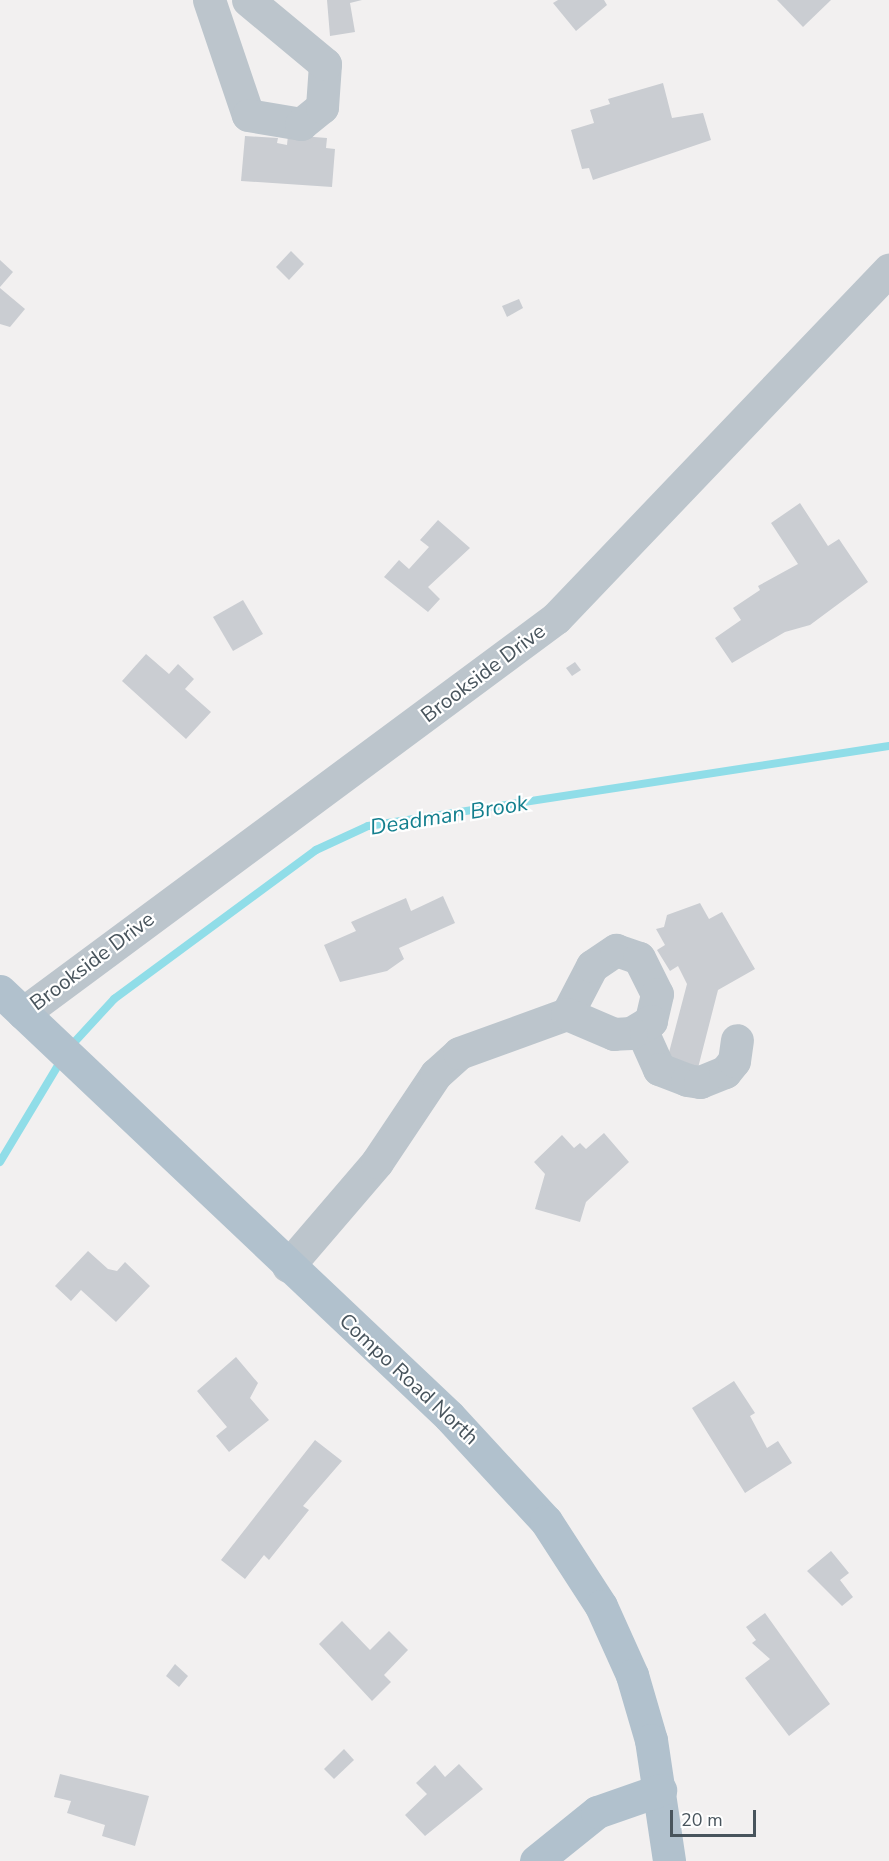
<!DOCTYPE html>
<style>
body{margin:0}
#map{position:relative;width:889px;height:1861px;overflow:hidden;background:#f2f0f0;font-family:"Nunito Sans",sans-serif}
div>[style]{position:absolute}
.stream>*{height:8px;margin:-4px;padding:0 4px;transform-origin:4px;border-radius:4px;background:#90dde8}
.building>*{inset:0;background:#cacdd2}
.minor>*{height:33px;margin:-16.5px;padding:0 16.5px;transform-origin:16.5px;border-radius:16.5px;background:#bcc5cc}
.major>*{height:33px;margin:-16.5px;padding:0 16.5px;transform-origin:16.5px;border-radius:16.5px;background:#b1c1cd}
span{translate:-50% -50%;white-space:nowrap;text-align:center;line-height:1.15;-webkit-text-stroke:4.5px #fff;paint-order:stroke}
.street-label{font-size:21px;color:#48545c}
.water-label{font-size:22px;color:#137f8e;font-style:italic}
.scale{position:absolute;left:670px;top:1810px;width:86px;height:27px;box-sizing:border-box;border:3px solid #48545c;border-top:0;padding-left:8px;font-size:18px;line-height:21px;white-space:nowrap;color:#48545c;-webkit-text-stroke:4px #fff;paint-order:stroke}
</style>
<div id="map">
<div class="stream">
<i style="left:69px;top:1048px;width:67px;rotate:-47.4deg"></i>
<i style="left:114px;top:999px;width:251px;rotate:-36.4deg"></i>
<i style="left:316px;top:850px;width:57px;rotate:-24.8deg"></i>
<i style="left:368px;top:826px;width:527px;rotate:-8.73deg"></i>
<i style="left:0;top:1162px;width:120px;rotate:-59deg"></i>
</div>
<div class="building">
<i style="clip-path:polygon(327px 0,362px 0,350px 3px,355px 32px,330px 36px)"></i>
<i style="clip-path:polygon(558px 0,604px 0,607px 5px,576px 31px,553px 3px)"></i>
<i style="clip-path:polygon(777px 0,831px 0,803px 27px)"></i>
<i style="clip-path:polygon(663px 83px,672px 118px,703px 113px,711px 140px,593px 180px,589px 168px,582px 169px,571px 130px,594px 123px,590px 110px,610px 104px,608px 99px)"></i>
<i style="clip-path:polygon(288px 135px,327px 138px,326px 148px,335px 149px,332px 187px,241px 181px,245px 136px,278px 138px,277px 143px,287px 145px)"></i>
<i style="clip-path:polygon(291px 251px,304px 264px,289px 280px,276px 267px)"></i>
<i style="clip-path:polygon(0 260px,13px 272px,0 287px)"></i>
<i style="clip-path:polygon(0 288px,25px 309px,10px 327px,0 324px)"></i>
<i style="clip-path:polygon(519px 299px,523px 308px,507px 317px,502px 306px)"></i>
<i style="clip-path:polygon(800px 503px,828px 546px,839px 539px,868px 582px,810px 625px,785px 632px,732px 663px,715px 638px,741px 620px,733px 608px,760px 590px,758px 586px,798px 564px,771px 523px)"></i>
<i style="clip-path:polygon(438px 520px,470px 548px,428px 587px,440px 599px,428px 612px,384px 577px,399px 560px,409px 569px,429px 547px,420px 540px)"></i>
<i style="clip-path:polygon(243px 600px,263px 634px,233px 651px,213px 617px)"></i>
<i style="clip-path:polygon(146px 654px,169px 674px,178px 664px,194px 679px,185px 689px,211px 712px,186px 739px,122px 681px)"></i>
<i style="clip-path:polygon(575px 662px,581px 670px,572px 676px,566px 668px)"></i>
<i style="clip-path:polygon(443px 896px,455px 923px,399px 948px,404px 959px,387px 971px,340px 982px,324px 945px,356px 931px,351px 922px,406px 898px,411px 911px)"></i>
<i style="clip-path:polygon(700px 903px,709px 919px,722px 912px,755px 969px,718px 990px,698px 1068px,667px 1060px,687px 984px,678px 966px,670px 971px,657px 950px,665px 945px,656px 929px,664px 927px,667px 915px)"></i>
<i style="clip-path:polygon(604px 1133px,629px 1162px,586px 1202px,580px 1222px,535px 1209px,545px 1174px,534px 1162px,562px 1135px,574px 1148px,580px 1143px,586px 1149px)"></i>
<i style="clip-path:polygon(88px 1251px,108px 1269px,117px 1271px,125px 1262px,150px 1286px,116px 1322px,81px 1290px,71px 1301px,55px 1286px)"></i>
<i style="clip-path:polygon(236px 1357px,258px 1383px,250px 1398px,269px 1420px,229px 1452px,216px 1436px,227px 1427px,197px 1391px)"></i>
<i style="clip-path:polygon(734px 1381px,755px 1413px,750px 1416px,767px 1448px,778px 1441px,792px 1463px,745px 1493px,692px 1408px)"></i>
<i style="clip-path:polygon(315px 1440px,342px 1461px,303px 1506px,309px 1510px,269px 1560px,264px 1555px,245px 1579px,221px 1560px)"></i>
<i style="clip-path:polygon(831px 1551px,849px 1573px,840px 1580px,853px 1597px,842px 1606px,807px 1571px)"></i>
<i style="clip-path:polygon(765px 1613px,830px 1704px,789px 1736px,745px 1678px,770px 1659px,752px 1643px,756px 1640px,746px 1627px)"></i>
<i style="clip-path:polygon(342px 1621px,370px 1650px,389px 1631px,408px 1650px,384px 1675px,391px 1682px,372px 1701px,319px 1644px)"></i>
<i style="clip-path:polygon(175px 1664px,188px 1676px,179px 1687px,166px 1676px)"></i>
<i style="clip-path:polygon(344px 1749px,354px 1760px,334px 1779px,324px 1769px)"></i>
<i style="clip-path:polygon(459px 1764px,483px 1789px,425px 1836px,405px 1815px,427px 1794px,416px 1783px,435px 1765px,445px 1777px)"></i>
<i style="clip-path:polygon(60px 1774px,149px 1796px,135px 1846px,102px 1836px,105px 1825px,67px 1813px,71px 1801px,54px 1797px)"></i>
</div>
<div class="minor">
<i style="left:209px;top:0;width:121px;rotate:71.3deg"></i>
<i style="left:248px;top:115px;width:54px;rotate:9.6deg"></i>
<i style="left:301px;top:124px;width:27px;rotate:-39deg"></i>
<i style="left:322px;top:107px;width:43px;rotate:-86deg"></i>
<i style="left:325px;top:64px;width:100px;rotate:-140.3deg"></i>
<i style="left:23px;top:1013px;width:663px;rotate:-36.54deg"></i>
<i style="left:556px;top:618px;width:482px;rotate:-46.3deg"></i>
<i style="left:641px;top:1029px;width:44px;rotate:65.8deg"></i>
<i style="left:659px;top:1069px;width:30px;rotate:21deg"></i>
<i style="left:687px;top:1080px;width:13px;rotate:9deg"></i>
<i style="left:700px;top:1082px;width:27px;rotate:-22deg"></i>
<i style="left:725px;top:1072px;width:14px;rotate:-51deg"></i>
<i style="left:734px;top:1061px;width:21px;rotate:-82deg"></i>
<i style="left:288px;top:1266px;width:137px;rotate:-49.4deg"></i>
<i style="left:377px;top:1162px;width:106px;rotate:-56.2deg"></i>
<i style="left:436px;top:1074px;width:31px;rotate:-42deg"></i>
<i style="left:459px;top:1053px;width:115px;rotate:-19.9deg"></i>
<i style="left:567px;top:1014px;width:54px;rotate:-62.5deg"></i>
<i style="left:592px;top:966px;width:29px;rotate:-34deg"></i>
<i style="left:616px;top:950px;width:24px;rotate:19deg"></i>
<i style="left:639px;top:958px;width:40px;rotate:63.4deg"></i>
<i style="left:657px;top:994px;width:28px;rotate:103deg"></i>
<i style="left:651px;top:1021px;width:23px;rotate:149deg"></i>
<i style="left:631px;top:1033px;width:17px;rotate:177deg"></i>
<i style="left:614px;top:1034px;width:51px;rotate:-156.9deg"></i>
</div>
<div class="major">
<i style="left:0;top:991px;width:618px;rotate:43.43deg"></i>
<i style="left:449px;top:1416px;width:143px;rotate:47.3deg"></i>
<i style="left:546px;top:1521px;width:101px;rotate:57.1deg"></i>
<i style="left:601px;top:1606px;width:76px;rotate:65.8deg"></i>
<i style="left:632px;top:1675px;width:68px;rotate:73.7deg"></i>
<i style="left:651px;top:1740px;width:122px;rotate:81.5deg"></i>
<i style="left:536px;top:1861px;width:78px;rotate:-38.8deg"></i>
<i style="left:597px;top:1812px;width:67px;rotate:-19.2deg"></i>
</div>
<div class="street-label">
<span style="left:483px;top:673px;rotate:-37deg">Brookside Drive</span>
<span style="left:92px;top:961px;rotate:-37deg">Brookside Drive</span>
<span style="left:409px;top:1379px;rotate:43deg">Compo Road North</span>
</div>
<div class="water-label">
<span style="left:449px;top:816px;rotate:-9deg">Deadman Brook</span>
</div>
<div class="scale">20 m</div>
</div>
